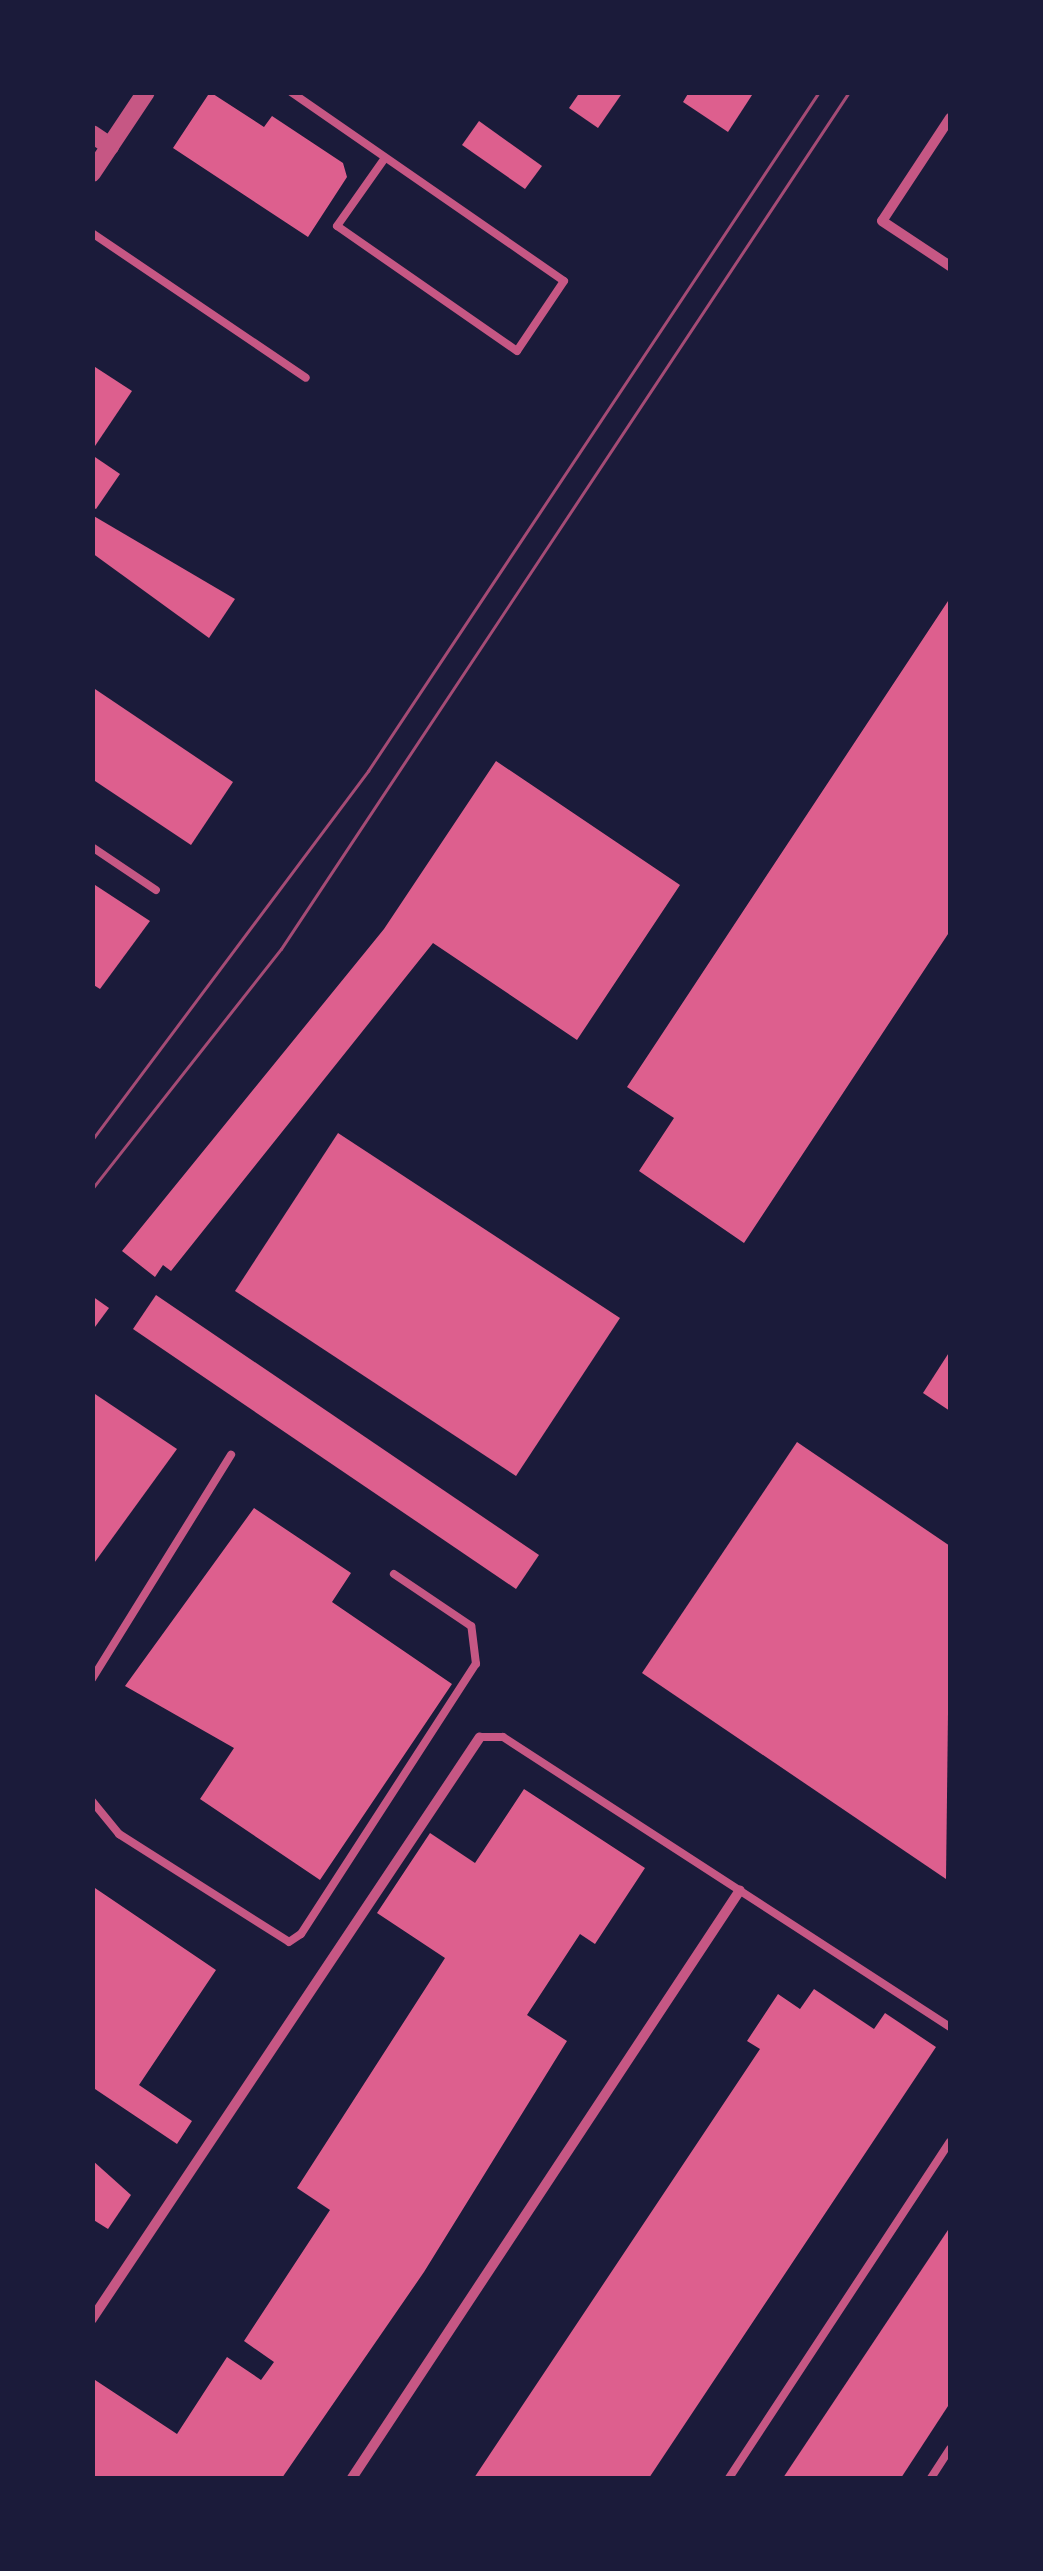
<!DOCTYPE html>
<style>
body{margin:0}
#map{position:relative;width:1043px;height:2571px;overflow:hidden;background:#1b1b3a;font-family:"Space Grotesk",sans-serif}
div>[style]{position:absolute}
.building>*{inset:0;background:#dd5f8e}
.service>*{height:8px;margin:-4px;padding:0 4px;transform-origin:4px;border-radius:4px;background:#c65784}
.minor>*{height:10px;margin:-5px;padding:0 5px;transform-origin:5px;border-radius:5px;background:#c65784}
.tertiary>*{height:18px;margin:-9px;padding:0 9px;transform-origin:9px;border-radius:9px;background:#c65784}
.tram>*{height:2.5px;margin:-1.25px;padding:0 1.25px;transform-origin:1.25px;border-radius:1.25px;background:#a44b75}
span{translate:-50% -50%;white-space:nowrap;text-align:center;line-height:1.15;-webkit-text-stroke:10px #1b1b3a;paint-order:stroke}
.frame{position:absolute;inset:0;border:95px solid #1b1b3a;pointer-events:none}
</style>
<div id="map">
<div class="building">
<i style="clip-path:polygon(210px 92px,264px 127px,272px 116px,343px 163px,347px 177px,308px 237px,173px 148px)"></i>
<i style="clip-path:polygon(580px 92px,623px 92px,598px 128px,569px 108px)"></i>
<i style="clip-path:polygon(689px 92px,754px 92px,728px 132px,683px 102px)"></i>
<i style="clip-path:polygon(479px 121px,542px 166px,525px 189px,462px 145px)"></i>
<i style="clip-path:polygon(92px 365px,132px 391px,95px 446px,92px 444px)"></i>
<i style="clip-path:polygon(92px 455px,120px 474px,96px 509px,92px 507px)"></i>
<i style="clip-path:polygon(92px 515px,235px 599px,209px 638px,92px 553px)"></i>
<i style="clip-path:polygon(950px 598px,950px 931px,744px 1243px,639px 1171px,674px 1118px,627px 1087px)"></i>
<i style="clip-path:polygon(92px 687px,233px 782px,191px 845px,92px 779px)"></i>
<i style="clip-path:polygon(496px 761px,680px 885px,577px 1040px,433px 943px,171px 1271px,163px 1265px,155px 1277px,122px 1251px,384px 929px)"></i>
<i style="clip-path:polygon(92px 883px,150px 921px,100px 989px,92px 984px)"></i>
<i style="clip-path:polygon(338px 1133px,620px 1318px,516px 1476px,235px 1291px)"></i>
<i style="clip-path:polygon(156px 1295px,539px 1555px,516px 1589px,133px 1329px)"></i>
<i style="clip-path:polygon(92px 1296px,109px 1308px,92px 1331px)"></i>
<i style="clip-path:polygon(950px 1351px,950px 1411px,923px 1393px)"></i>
<i style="clip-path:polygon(92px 1392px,177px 1449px,92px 1566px)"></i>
<i style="clip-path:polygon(797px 1442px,950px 1546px,946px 1879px,642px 1673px)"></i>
<i style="clip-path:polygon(254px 1508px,351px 1573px,332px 1602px,452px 1684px,320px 1880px,200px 1799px,234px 1748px,125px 1686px)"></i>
<i style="clip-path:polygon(524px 1789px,645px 1868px,595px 1944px,580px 1934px,527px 2015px,567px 2041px,424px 2272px,282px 2478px,92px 2478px,92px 2378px,177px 2434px,227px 2357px,261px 2380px,274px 2362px,244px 2341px,330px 2210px,297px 2188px,445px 1958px,377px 1913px,430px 1833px,475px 1863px)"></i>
<i style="clip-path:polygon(92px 1886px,216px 1970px,139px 2085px,192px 2121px,177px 2144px,92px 2087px)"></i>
<i style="clip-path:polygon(814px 1989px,874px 2029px,885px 2013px,936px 2047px,649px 2478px,474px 2478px,760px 2049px,747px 2041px,778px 1994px,800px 2009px)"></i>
<i style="clip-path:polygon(92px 2160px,131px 2195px,108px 2229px,92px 2219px)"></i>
<i style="clip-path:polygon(950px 2227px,950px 2403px,901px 2478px,783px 2478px)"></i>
</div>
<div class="service">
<i style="left:291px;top:92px;width:332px;rotate:34.7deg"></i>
<i style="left:564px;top:281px;width:84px;rotate:123.9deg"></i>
<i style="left:517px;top:351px;width:219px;rotate:-145.2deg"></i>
<i style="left:337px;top:226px;width:83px;rotate:-54.8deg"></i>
<i style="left:92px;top:233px;width:258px;rotate:34.1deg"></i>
<i style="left:92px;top:847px;width:77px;rotate:33.9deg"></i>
<i style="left:92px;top:1679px;width:264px;rotate:-58.2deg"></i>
<i style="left:480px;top:1737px;width:23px"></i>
<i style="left:503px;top:1737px;width:533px;rotate:32.97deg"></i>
<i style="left:92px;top:1801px;width:43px;rotate:50.7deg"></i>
<i style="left:119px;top:1834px;width:201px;rotate:32.4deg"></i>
<i style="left:289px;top:1942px;width:14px;rotate:-34deg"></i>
<i style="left:301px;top:1934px;width:322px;rotate:-57.1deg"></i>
<i style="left:476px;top:1664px;width:38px;rotate:-97deg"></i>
<i style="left:471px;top:1626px;width:93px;rotate:-146deg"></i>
<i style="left:729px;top:2478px;width:402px;rotate:-56.7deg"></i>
<i style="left:931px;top:2478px;width:35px;rotate:-57deg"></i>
</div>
<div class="minor">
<i style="left:950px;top:118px;width:123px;rotate:123.4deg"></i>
<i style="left:882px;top:221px;width:82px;rotate:33.5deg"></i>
<i style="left:92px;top:2319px;width:699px;rotate:-56.31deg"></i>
<i style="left:352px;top:2478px;width:704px;rotate:-56.58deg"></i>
</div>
<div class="tertiary">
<i style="left:92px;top:134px;width:22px;rotate:34deg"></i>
<i style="left:92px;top:173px;width:97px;rotate:-56.3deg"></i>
</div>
<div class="tram">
<i style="left:92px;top:1140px;width:461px;rotate:-53.2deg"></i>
<i style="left:368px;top:771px;width:815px;rotate:-56.41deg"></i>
<i style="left:92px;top:1189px;width:305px;rotate:-51.8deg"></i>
<i style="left:281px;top:949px;width:1028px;rotate:-56.46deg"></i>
</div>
<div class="frame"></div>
</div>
